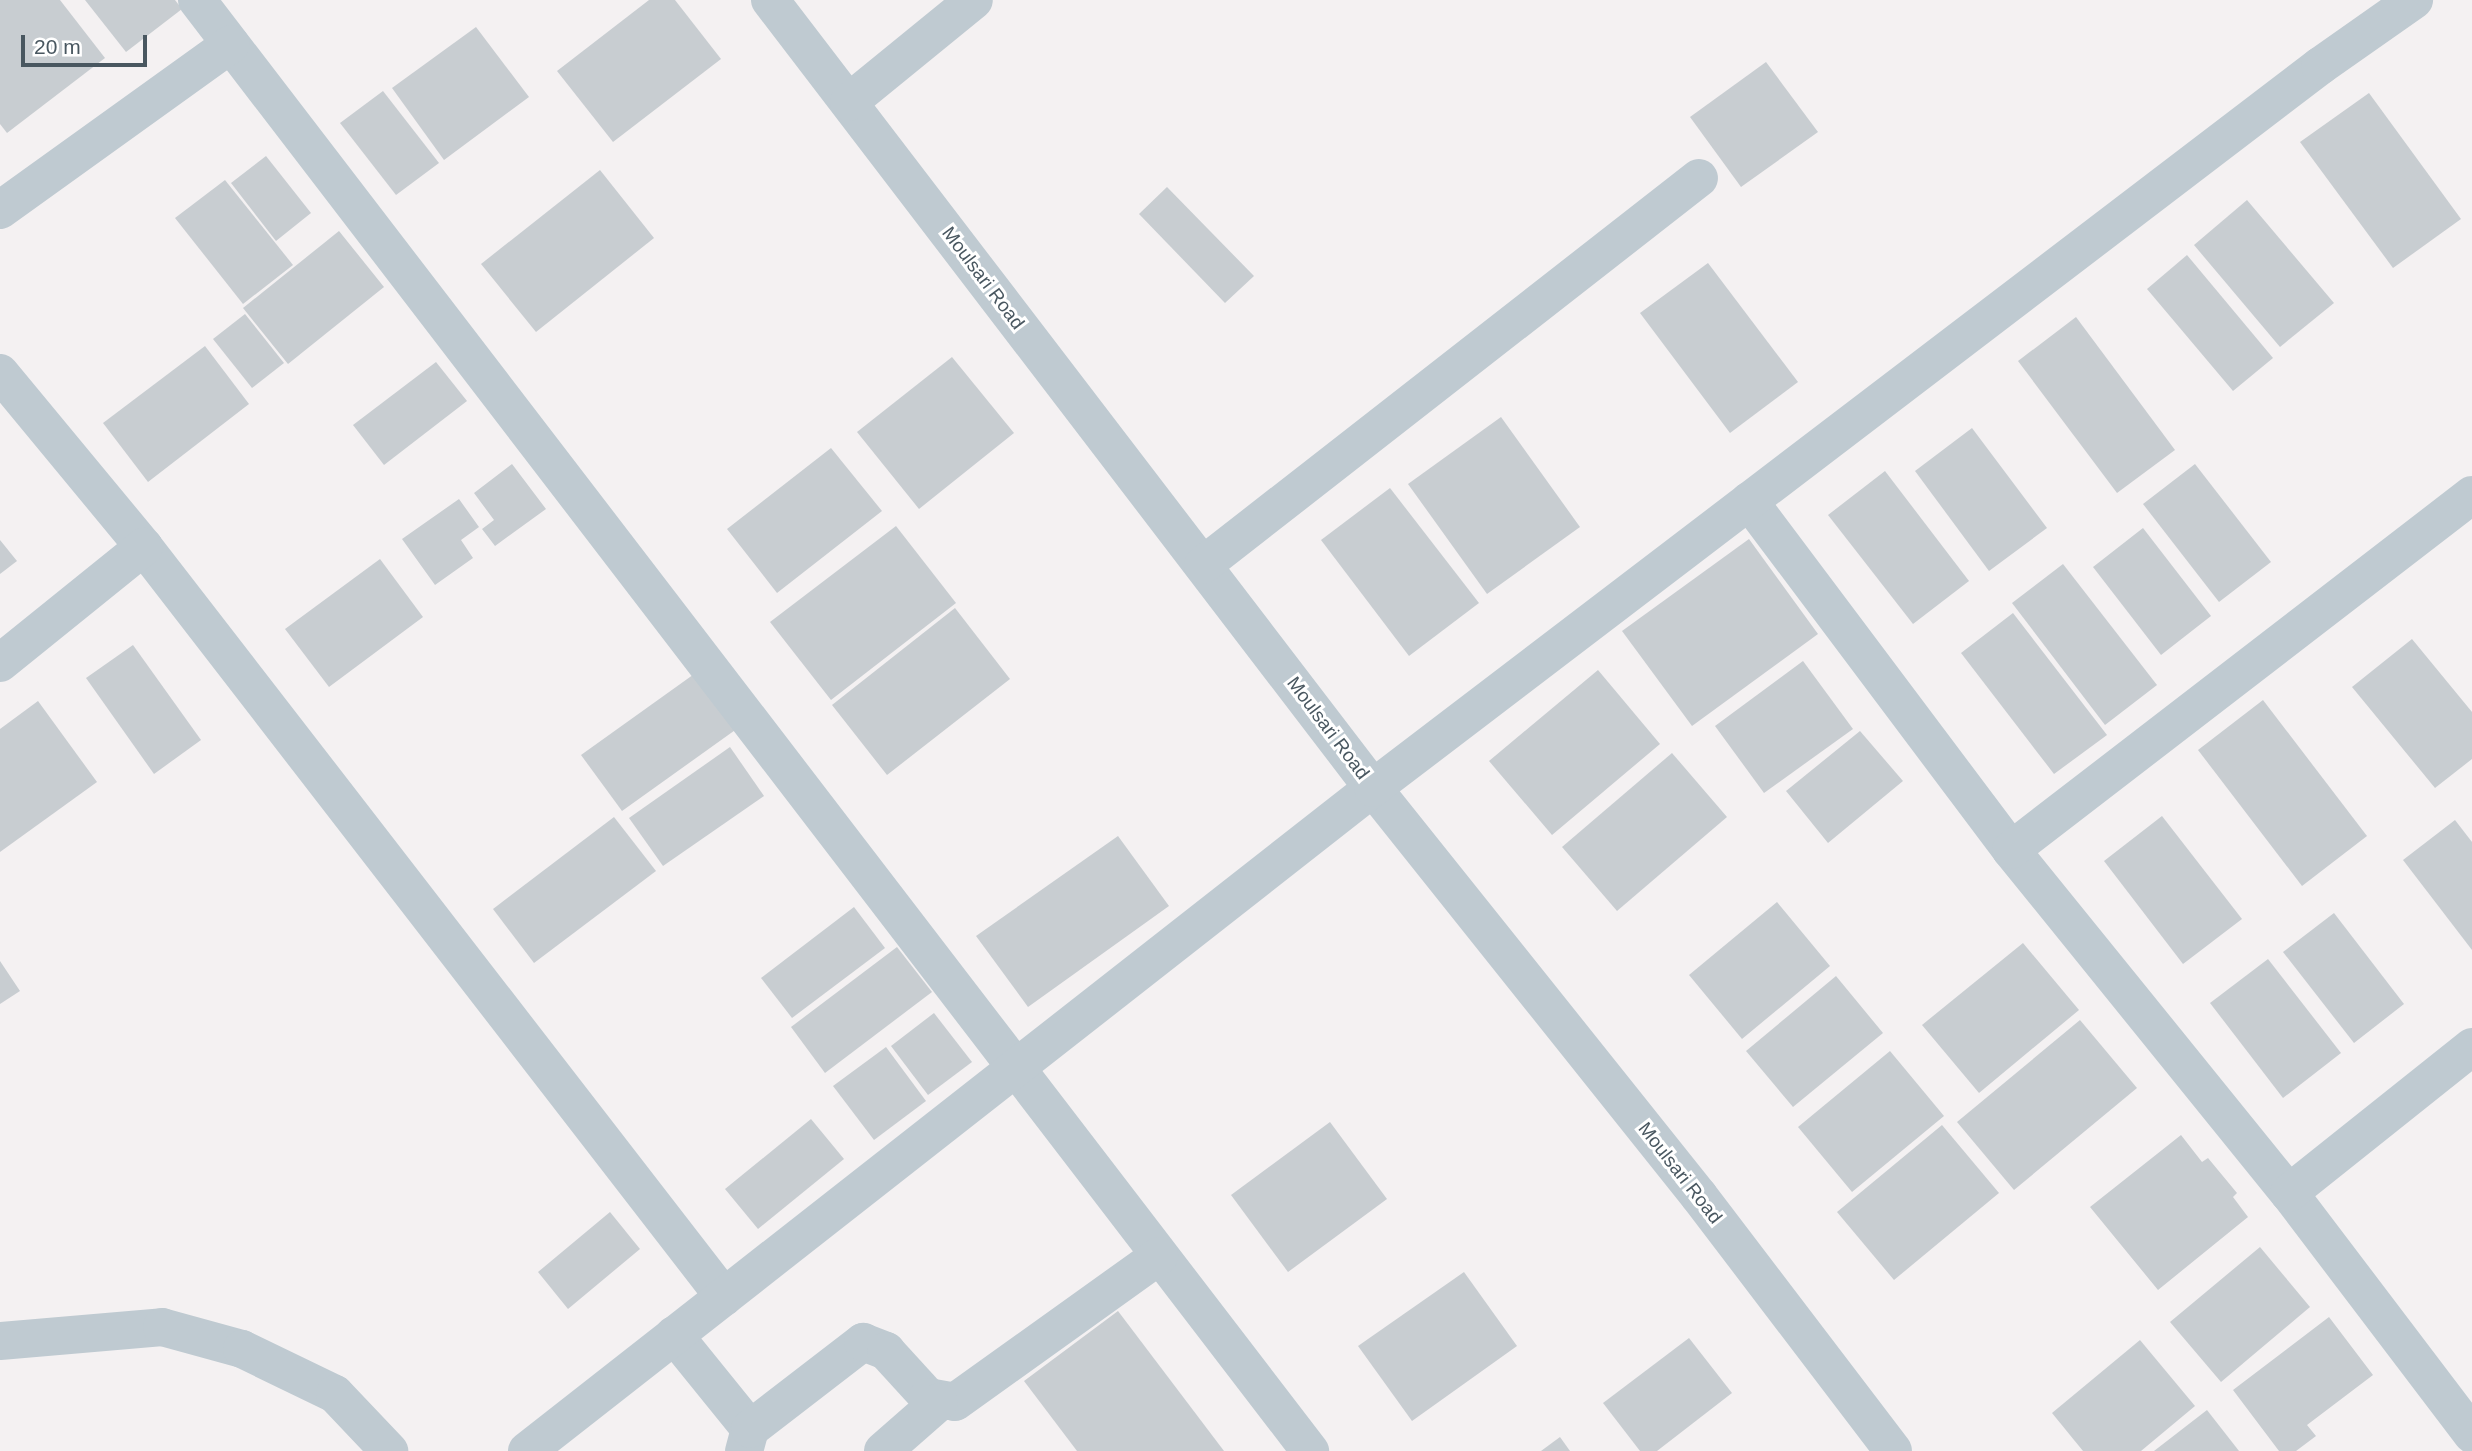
<!DOCTYPE html>
<style>
body{margin:0}
#map{position:relative;width:2472px;height:1451px;overflow:hidden;background:#f4f1f2;font-family:Arial,sans-serif}
div>[style]{position:absolute}
.building>*{inset:0;background:#c8cdd1}
.minor>*{height:38px;margin:-19px;padding:0 19px;transform-origin:19px;border-radius:19px;background:#bfcad1}
span{translate:-50% -50%;white-space:nowrap;text-align:center;line-height:1.15;-webkit-text-stroke:6px #fff;paint-order:stroke}
.street-label{font-size:19px;color:#495760}
.scale{position:absolute;left:21px;top:35px;width:126px;height:32px;box-sizing:border-box;border:4px solid #495760;border-top:0;padding-left:9px;font-size:21px;line-height:24px;white-space:nowrap;color:#495760;-webkit-text-stroke:5px #fff;paint-order:stroke}
</style>
<div id="map">
<div class="building">
<i style="clip-path:polygon(0 0,60px 0,105px 58px,7px 133px,0 124px)"></i>
<i style="clip-path:polygon(85px 0,175px 0,182px 9px,126px 52px)"></i>
<i style="clip-path:polygon(649px 0,675px 0,721px 59px,613px 142px,557px 71px)"></i>
<i style="clip-path:polygon(476px 27px,529px 97px,444px 160px,392px 88px)"></i>
<i style="clip-path:polygon(1766px 62px,1818px 132px,1741px 187px,1690px 117px)"></i>
<i style="clip-path:polygon(383px 91px,439px 163px,396px 195px,340px 123px)"></i>
<i style="clip-path:polygon(2369px 93px,2461px 219px,2393px 268px,2300px 142px)"></i>
<i style="clip-path:polygon(266px 156px,311px 213px,276px 241px,231px 183px)"></i>
<i style="clip-path:polygon(600px 170px,654px 238px,536px 332px,481px 264px)"></i>
<i style="clip-path:polygon(225px 180px,293px 265px,243px 304px,175px 218px)"></i>
<i style="clip-path:polygon(1167px 187px,1254px 276px,1225px 303px,1139px 214px)"></i>
<i style="clip-path:polygon(2247px 200px,2334px 303px,2280px 347px,2194px 245px)"></i>
<i style="clip-path:polygon(339px 231px,384px 287px,288px 364px,243px 308px)"></i>
<i style="clip-path:polygon(2187px 255px,2273px 358px,2233px 391px,2147px 289px)"></i>
<i style="clip-path:polygon(1708px 263px,1798px 382px,1730px 433px,1640px 313px)"></i>
<i style="clip-path:polygon(245px 314px,284px 363px,252px 388px,213px 339px)"></i>
<i style="clip-path:polygon(2076px 317px,2175px 450px,2117px 493px,2018px 361px)"></i>
<i style="clip-path:polygon(205px 346px,249px 404px,148px 482px,103px 423px)"></i>
<i style="clip-path:polygon(952px 357px,1014px 433px,919px 509px,857px 432px)"></i>
<i style="clip-path:polygon(436px 362px,467px 401px,384px 465px,353px 425px)"></i>
<i style="clip-path:polygon(1501px 417px,1580px 527px,1487px 594px,1408px 484px)"></i>
<i style="clip-path:polygon(1972px 428px,2047px 528px,1989px 571px,1915px 471px)"></i>
<i style="clip-path:polygon(831px 448px,882px 511px,777px 593px,727px 529px)"></i>
<i style="clip-path:polygon(512px 464px,546px 509px,495px 546px,482px 529px,494px 520px,474px 493px)"></i>
<i style="clip-path:polygon(2195px 464px,2271px 562px,2219px 602px,2143px 504px)"></i>
<i style="clip-path:polygon(1885px 471px,1969px 581px,1913px 624px,1828px 515px)"></i>
<i style="clip-path:polygon(1390px 488px,1479px 603px,1409px 656px,1321px 540px)"></i>
<i style="clip-path:polygon(459px 499px,479px 527px,461px 540px,473px 558px,435px 585px,402px 539px)"></i>
<i style="clip-path:polygon(896px 526px,956px 603px,831px 700px,770px 622px)"></i>
<i style="clip-path:polygon(2143px 528px,2211px 616px,2161px 655px,2093px 567px)"></i>
<i style="clip-path:polygon(1749px 539px,1818px 634px,1692px 726px,1622px 631px)"></i>
<i style="clip-path:polygon(0 540px,17px 561px,0 574px)"></i>
<i style="clip-path:polygon(380px 559px,423px 617px,329px 687px,285px 629px)"></i>
<i style="clip-path:polygon(2063px 564px,2157px 685px,2105px 725px,2012px 603px)"></i>
<i style="clip-path:polygon(955px 608px,1010px 679px,887px 775px,832px 705px)"></i>
<i style="clip-path:polygon(2013px 613px,2107px 735px,2054px 774px,1961px 653px)"></i>
<i style="clip-path:polygon(2412px 639px,2472px 712px,2472px 759px,2435px 788px,2352px 687px)"></i>
<i style="clip-path:polygon(133px 645px,201px 740px,154px 774px,86px 678px)"></i>
<i style="clip-path:polygon(1803px 661px,1853px 729px,1764px 793px,1715px 726px)"></i>
<i style="clip-path:polygon(1598px 670px,1660px 744px,1552px 835px,1489px 761px)"></i>
<i style="clip-path:polygon(697px 672px,738px 728px,622px 811px,581px 755px)"></i>
<i style="clip-path:polygon(2263px 700px,2367px 836px,2302px 886px,2198px 750px)"></i>
<i style="clip-path:polygon(38px 701px,97px 782px,0 852px,0 729px)"></i>
<i style="clip-path:polygon(1860px 731px,1903px 781px,1828px 843px,1786px 791px)"></i>
<i style="clip-path:polygon(730px 747px,764px 796px,663px 866px,629px 818px)"></i>
<i style="clip-path:polygon(1672px 753px,1727px 817px,1617px 911px,1562px 847px)"></i>
<i style="clip-path:polygon(2162px 816px,2242px 919px,2183px 964px,2104px 861px)"></i>
<i style="clip-path:polygon(614px 817px,656px 871px,534px 963px,493px 909px)"></i>
<i style="clip-path:polygon(2455px 820px,2472px 842px,2472px 950px,2403px 860px)"></i>
<i style="clip-path:polygon(1118px 836px,1169px 906px,1028px 1007px,976px 936px)"></i>
<i style="clip-path:polygon(1777px 902px,1830px 966px,1742px 1039px,1689px 975px)"></i>
<i style="clip-path:polygon(854px 907px,885px 948px,792px 1018px,761px 978px)"></i>
<i style="clip-path:polygon(2334px 913px,2404px 1004px,2354px 1043px,2283px 952px)"></i>
<i style="clip-path:polygon(2023px 943px,2079px 1010px,1979px 1093px,1922px 1025px)"></i>
<i style="clip-path:polygon(897px 947px,932px 992px,825px 1073px,791px 1027px)"></i>
<i style="clip-path:polygon(2268px 959px,2341px 1053px,2283px 1098px,2210px 1003px)"></i>
<i style="clip-path:polygon(0 961px,20px 991px,0 1004px)"></i>
<i style="clip-path:polygon(1836px 976px,1883px 1033px,1793px 1107px,1746px 1051px)"></i>
<i style="clip-path:polygon(934px 1013px,972px 1062px,928px 1095px,891px 1046px)"></i>
<i style="clip-path:polygon(2080px 1020px,2137px 1088px,2014px 1190px,1957px 1122px)"></i>
<i style="clip-path:polygon(886px 1047px,926px 1101px,874px 1140px,833px 1086px)"></i>
<i style="clip-path:polygon(1890px 1051px,1944px 1116px,1852px 1192px,1798px 1127px)"></i>
<i style="clip-path:polygon(811px 1119px,844px 1159px,758px 1229px,725px 1189px)"></i>
<i style="clip-path:polygon(1330px 1122px,1387px 1199px,1288px 1272px,1231px 1195px)"></i>
<i style="clip-path:polygon(1942px 1125px,1999px 1193px,1894px 1280px,1837px 1212px)"></i>
<i style="clip-path:polygon(2181px 1135px,2202px 1162px,2208px 1158px,2237px 1193px,2233px 1197px,2248px 1217px,2158px 1290px,2090px 1207px)"></i>
<i style="clip-path:polygon(610px 1212px,640px 1249px,568px 1309px,538px 1272px)"></i>
<i style="clip-path:polygon(2260px 1247px,2310px 1307px,2221px 1382px,2170px 1322px)"></i>
<i style="clip-path:polygon(1464px 1272px,1517px 1346px,1412px 1421px,1358px 1346px)"></i>
<i style="clip-path:polygon(1118px 1311px,1224px 1451px,1077px 1451px,1024px 1381px)"></i>
<i style="clip-path:polygon(2329px 1317px,2373px 1375px,2307px 1425px,2316px 1436px,2296px 1451px,2279px 1451px,2233px 1390px)"></i>
<i style="clip-path:polygon(1689px 1338px,1732px 1393px,1657px 1451px,1640px 1451px,1603px 1403px)"></i>
<i style="clip-path:polygon(2140px 1340px,2195px 1406px,2141px 1451px,2083px 1451px,2052px 1413px)"></i>
<i style="clip-path:polygon(2207px 1410px,2239px 1451px,2154px 1451px)"></i>
<i style="clip-path:polygon(1560px 1437px,1570px 1451px,1541px 1451px)"></i>
</div>
<div class="minor">
<i style="left:197px;top:0;width:1829px;rotate:52.51deg"></i>
<i style="left:770px;top:0;width:992px;rotate:52.58deg"></i>
<i style="left:1373px;top:788px;width:522px;rotate:51.37deg"></i>
<i style="left:1699px;top:1196px;width:320px;rotate:52.7deg"></i>
<i style="left:849px;top:102px;width:161px;rotate:-39.2deg"></i>
<i style="left:0;top:210px;width:284px;rotate:-35.7deg"></i>
<i style="left:0;top:373px;width:226px;rotate:50.4deg"></i>
<i style="left:144px;top:547px;width:948px;rotate:52.28deg"></i>
<i style="left:1749px;top:501px;width:436px;rotate:53.1deg"></i>
<i style="left:2011px;top:850px;width:442px;rotate:51deg"></i>
<i style="left:2289px;top:1193px;width:303px;rotate:52.8deg"></i>
<i style="left:1203px;top:565px;width:629px;rotate:-37.96deg"></i>
<i style="left:0;top:663px;width:185px;rotate:-38.9deg"></i>
<i style="left:2011px;top:850px;width:582px;rotate:-37.6deg"></i>
<i style="left:2289px;top:1193px;width:234px;rotate:-38.6deg"></i>
<i style="left:674px;top:1335px;width:121px;rotate:51deg"></i>
<i style="left:750px;top:1429px;width:23px;rotate:105deg"></i>
<i style="left:0;top:1341px;width:163px;rotate:-4.9deg"></i>
<i style="left:162px;top:1327px;width:83px;rotate:15.4deg"></i>
<i style="left:242px;top:1349px;width:103px;rotate:25.8deg"></i>
<i style="left:335px;top:1394px;width:79px;rotate:46.5deg"></i>
<i style="left:750px;top:1429px;width:143px;rotate:-37.6deg"></i>
<i style="left:863px;top:1342px;width:25px;rotate:21deg"></i>
<i style="left:886px;top:1351px;width:62px;rotate:47.6deg"></i>
<i style="left:928px;top:1397px;width:27px;rotate:10deg"></i>
<i style="left:955px;top:1402px;width:251px;rotate:-35.6deg"></i>
<i style="left:527px;top:1451px;width:1075px;rotate:-38.09deg"></i>
<i style="left:1373px;top:788px;width:1191px;rotate:-37.32deg"></i>
<i style="left:2320px;top:66px;width:115px;rotate:-35.1deg"></i>
<i style="left:883px;top:1451px;width:74px;rotate:-41.2deg"></i>
</div>
<div class="street-label">
<span style="left:983px;top:278px;rotate:53deg">Moulsari Road</span>
<span style="left:1328px;top:728px;rotate:53deg">Moulsari Road</span>
<span style="left:1680px;top:1173px;rotate:52deg">Moulsari Road</span>
</div>
<div class="scale">20 m</div>
</div>
